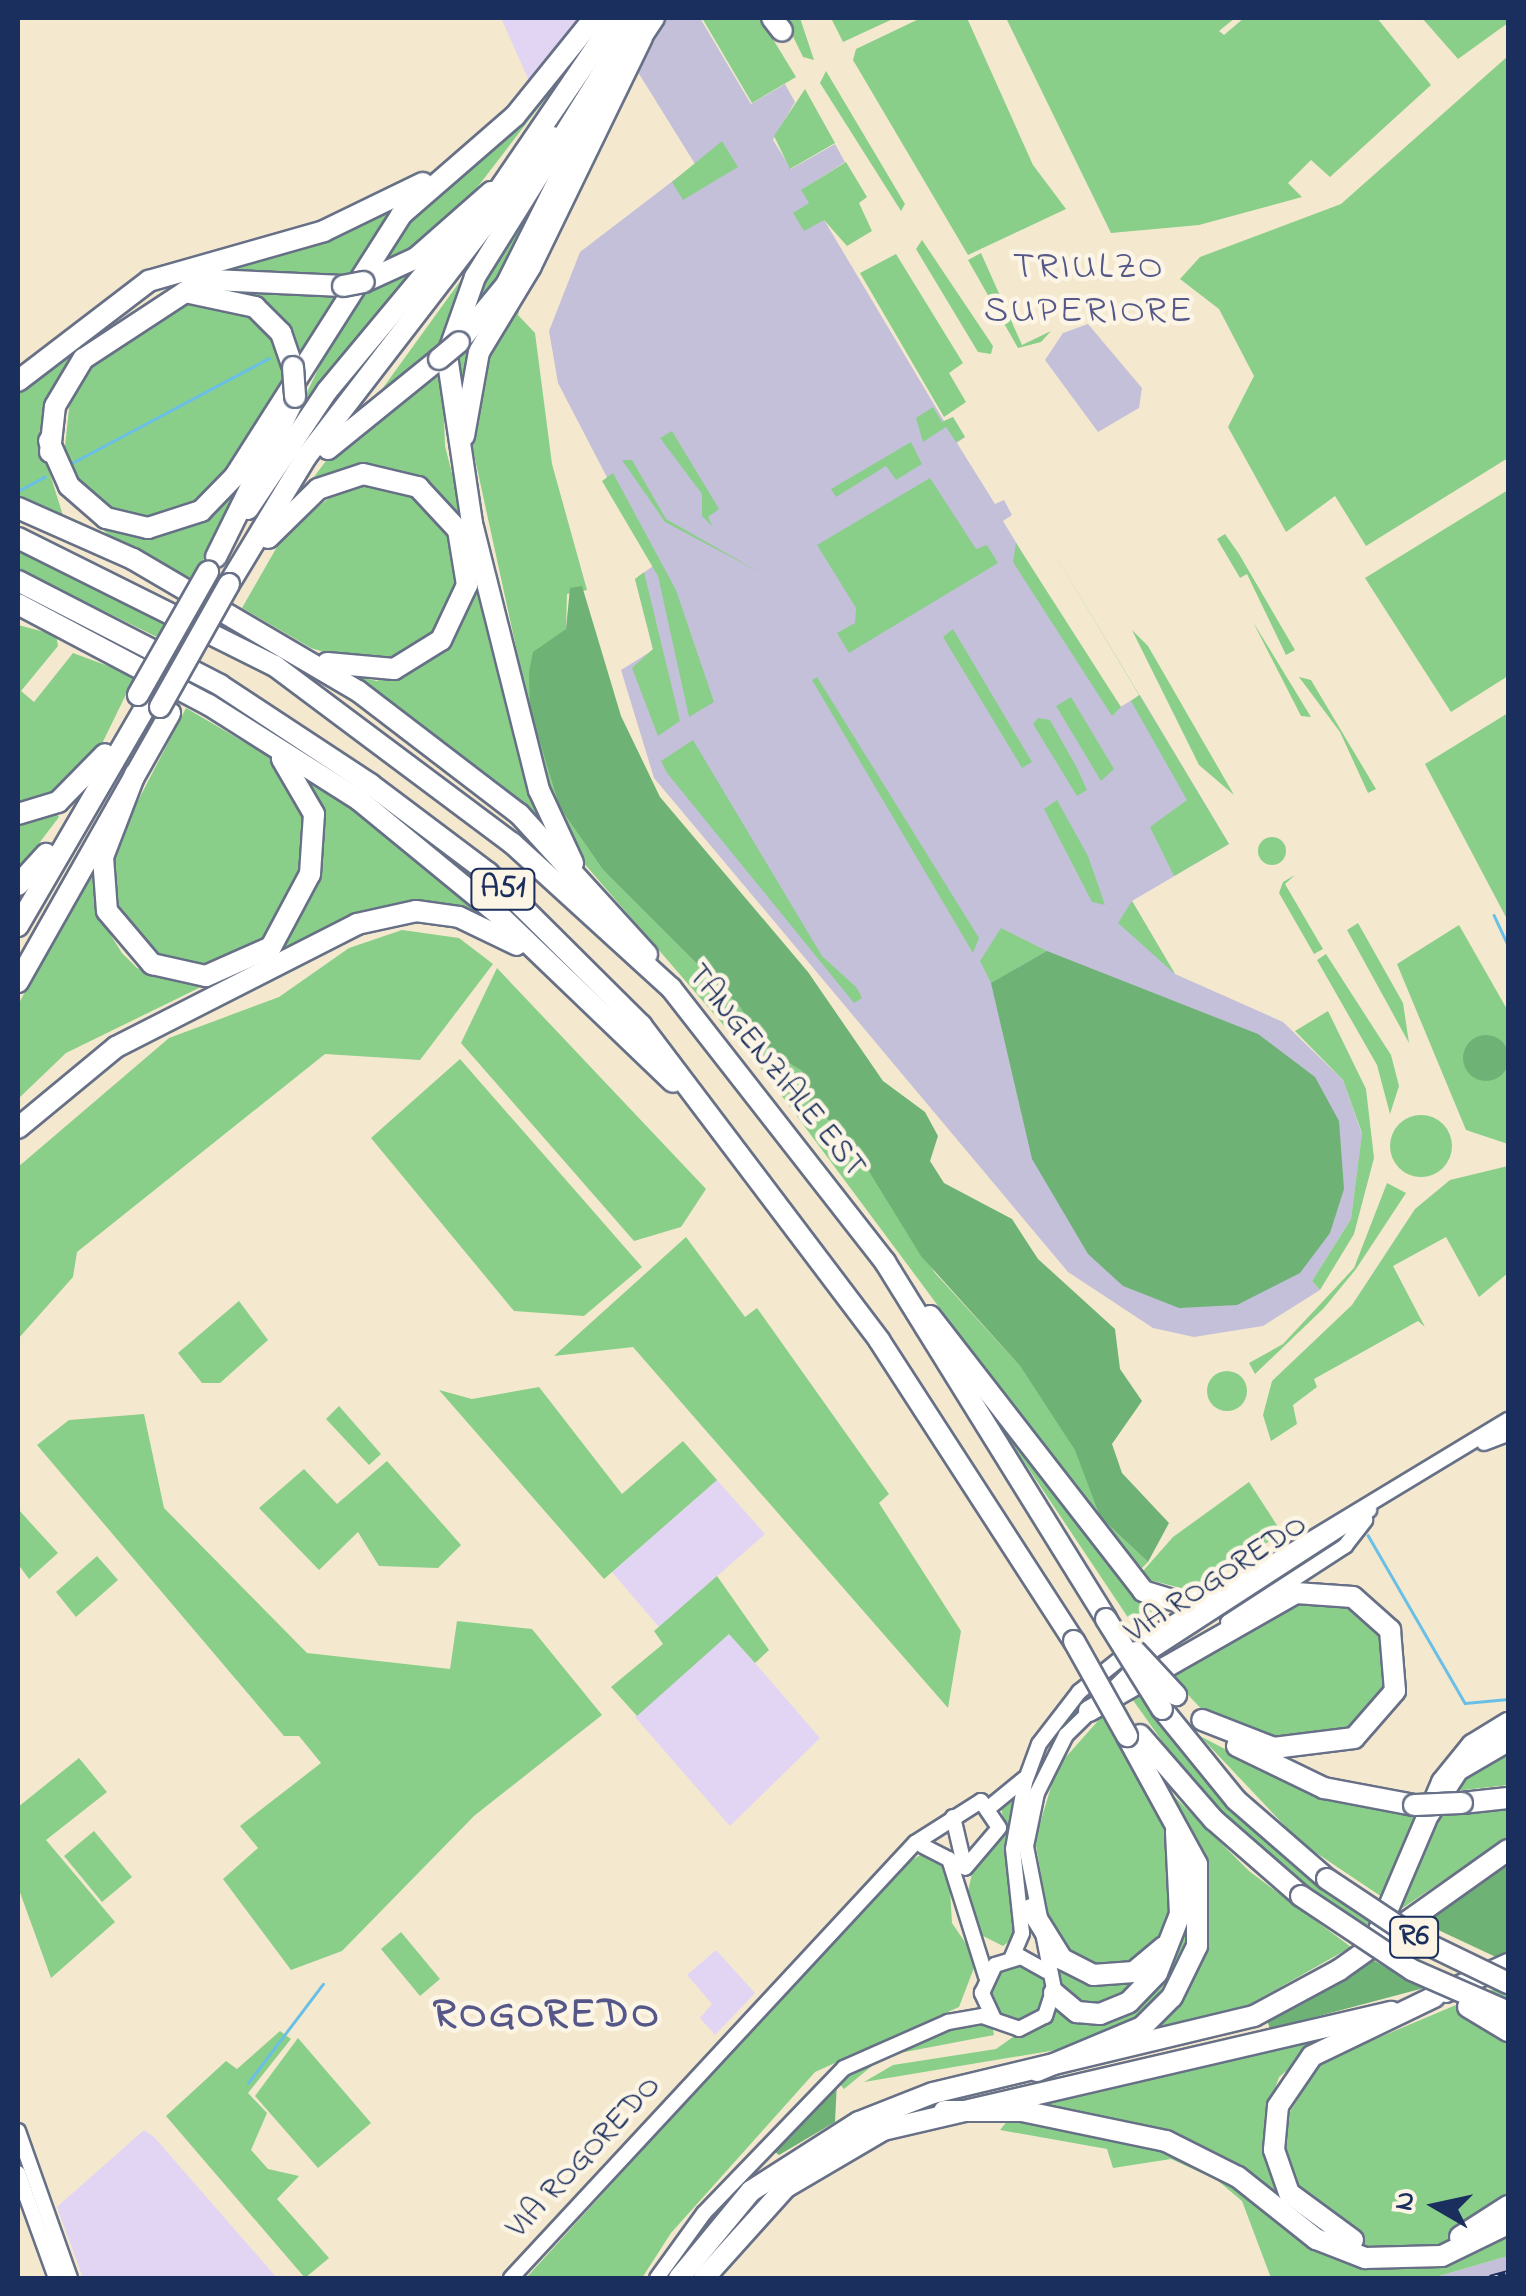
<!DOCTYPE html>
<style>
body{margin:0}
#map{position:relative;width:1526px;height:2296px;overflow:hidden;background:#f4e9cf;font-family:"Indie Flower",sans-serif}
div>[style]{position:absolute}
.built>*{inset:0;background:#e2d4f3}
.industrial>*{inset:0;background:#c5c0da}
.green>*{inset:0;background:#89cf89}
.round{border-radius:50%}
.forest>*{inset:0;background:#6eb275}
.stream>*{height:2.5px;margin:-1.25px;padding:0 1.25px;transform-origin:1.25px;border-radius:1.25px;background:#6abfe7}
.roads{filter:drop-shadow(2px 0 #677086) drop-shadow(-2px 0 #677086) drop-shadow(0 2px #677086) drop-shadow(0 -2px #677086)}
.tertiary>*{height:14px;margin:-7px;padding:0 7px;transform-origin:7px;border-radius:7px;background:#fff}
.trunk>*{height:20px;margin:-10px;padding:0 10px;transform-origin:10px;border-radius:10px;background:#fff}
.motorway>*{height:20px;margin:-10px;padding:0 10px;transform-origin:10px;border-radius:10px;background:#fff}
.rail>*{height:6px;margin-top:-3px;transform-origin:0;background:repeating-linear-gradient(90deg,#fcf5e5 0 8px,#1b2f5e 0 16px);box-sizing:border-box;border-block:2px solid #1b2f5e}
.bridges{filter:drop-shadow(2px 0 #677086) drop-shadow(-2px 0 #677086) drop-shadow(0 2px #677086) drop-shadow(0 -2px #677086)}
.trunk-bridge>*{height:20px;margin:-10px;padding:0 10px;transform-origin:10px;border-radius:10px;background:#fff}
.motorway-bridge>*{height:20px;margin:-10px;padding:0 10px;transform-origin:10px;border-radius:10px;background:#fff}
span{translate:-50% -50%;white-space:nowrap;text-align:center;line-height:1.15;-webkit-text-stroke:9px #fcf5e5;paint-order:stroke}
.shield-label span{padding:2px 8px;background:#fcf5e5;border:2px solid;border-radius:8px;-webkit-text-stroke-width:0}
.shield-label{font-size:30px;color:#1b2f5e;font-weight:700}
.street-label{font-size:32px;color:#1b2f5e}
.quarter-label{font-size:38px;color:#545788;letter-spacing:2.5px}
.district-label{font-size:42px;color:#545788;font-weight:700;letter-spacing:2.5px}
.frame{position:absolute;inset:0;border:20px solid #1b2f5e;pointer-events:none}
.north{position:absolute;left:1386px;top:2156px;width:100px;height:100px;-webkit-text-stroke:8px #fcf5e5;paint-order:stroke;rotate:279deg;font-size:28px;font-weight:700;line-height:40px;text-align:center;color:#1b2f5e}
.north::after{content:'';display:block;margin:auto;width:35px;height:45px;background:#1b2f5e;clip-path:polygon(50% 0,100% 100%,50% 72%,0 100%)}
</style>
<div id="map">
<div class="built">
<i style="clip-path:polygon(501px 18px,582px 18px,531px 85px)"></i>
<i style="clip-path:polygon(717px 1480px,765px 1534px,659px 1627px,612px 1572px)"></i>
<i style="clip-path:polygon(729px 1633px,820px 1738px,730px 1826px,635px 1717px)"></i>
<i style="clip-path:polygon(716px 1950px,755px 1993px,715px 2035px,700px 2018px,712px 2004px,687px 1975px)"></i>
<i style="clip-path:polygon(144px 2130px,155px 2138px,277px 2278px,83px 2278px,57px 2207px)"></i>
</div>
<div class="industrial">
<i style="clip-path:polygon(668px 18px,700px 18px,751px 104px,785px 84px,795px 102px,773px 140px,791px 169px,835px 144px,845px 162px,805px 188px,944px 421px,953px 417px,965px 437px,957px 443px,995px 504px,1004px 500px,1012px 515px,1003px 521px,1117px 709px,1140px 695px,1229px 844px,1132px 901px,1175px 974px,1283px 1022px,1343px 1080px,1362px 1134px,1351px 1219px,1312px 1281px,1320px 1290px,1263px 1326px,1194px 1337px,1153px 1328px,1068px 1272px,654px 778px,621px 670px,653px 650px,635px 579px,653px 566px,558px 383px,549px 331px,580px 252px,695px 164px,636px 69px)"></i>
<i style="clip-path:polygon(1088px 324px,1142px 388px,1139px 408px,1098px 432px,1045px 360px,1063px 333px)"></i>
<i style="clip-path:polygon(1508px 2256px,1508px 2278px,1432px 2278px)"></i>
</div>
<div class="green">
<i style="clip-path:polygon(702px 18px,760px 18px,796px 77px,752px 103px)"></i>
<i style="clip-path:polygon(784px 18px,800px 18px,814px 60px,803px 57px)"></i>
<i style="clip-path:polygon(831px 18px,895px 18px,843px 42px)"></i>
<i style="clip-path:polygon(921px 18px,967px 18px,1033px 165px,1066px 209px,968px 255px,853px 60px,856px 49px)"></i>
<i style="clip-path:polygon(1006px 18px,1235px 18px,1219px 31px,1224px 35px,1244px 18px,1377px 18px,1431px 85px,1330px 177px,1311px 160px,1288px 183px,1302px 197px,1199px 225px,1111px 233px)"></i>
<i style="clip-path:polygon(1422px 18px,1508px 18px,1508px 23px,1458px 59px)"></i>
<i style="clip-path:polygon(1508px 56px,1508px 458px,1366px 546px,1335px 496px,1286px 532px,1228px 427px,1254px 376px,1219px 309px,1180px 279px,1200px 257px,1341px 204px)"></i>
<i style="clip-path:polygon(826px 71px,905px 204px,901px 211px,820px 83px)"></i>
<i style="clip-path:polygon(805px 89px,835px 143px,790px 169px,774px 136px)"></i>
<i style="clip-path:polygon(552px 90px,456px 215px,412px 253px,367px 273px,388px 240px)"></i>
<i style="clip-path:polygon(722px 141px,738px 167px,683px 200px,672px 182px)"></i>
<i style="clip-path:polygon(846px 162px,867px 197px,859px 203px,872px 231px,847px 246px,824px 220px,804px 231px,793px 213px,809px 203px,801px 190px)"></i>
<i style="clip-path:polygon(546px 182px,524px 241px,463px 332px,464px 354px,484px 327px,460px 392px,453px 362px,472px 299px)"></i>
<i style="clip-path:polygon(414px 192px,349px 278px,217px 271px)"></i>
<i style="clip-path:polygon(922px 240px,993px 346px,991px 354px,978px 352px,916px 249px)"></i>
<i style="clip-path:polygon(981px 253px,1022px 345px,1051px 331px,1041px 342px,1018px 348px,968px 260px)"></i>
<i style="clip-path:polygon(896px 254px,963px 363px,949px 373px,966px 402px,944px 417px,860px 273px)"></i>
<i style="clip-path:polygon(474px 262px,439px 351px,380px 392px)"></i>
<i style="clip-path:polygon(420px 263px,293px 421px,357px 289px)"></i>
<i style="clip-path:polygon(228px 289px,340px 293px,301px 360px,260px 301px)"></i>
<i style="clip-path:polygon(523px 296px,518px 315px,535px 333px,552px 464px,587px 590px,567px 594px,566px 629px,545px 648px,530px 689px,560px 808px,603px 870px,740px 1007px,769px 1051px,802px 1071px,810px 1101px,854px 1147px,935px 1273px,1020px 1366px,1076px 1450px,1100px 1517px,1148px 1562px,1142px 1568px,1096px 1518px,764px 1072px,576px 854px,551px 808px,472px 445px,488px 353px)"></i>
<i style="clip-path:polygon(187px 300px,242px 307px,268px 327px,285px 383px,202px 505px,149px 522px,113px 510px,79px 481px,64px 455px,70px 400px,95px 362px)"></i>
<i style="clip-path:polygon(89px 344px,45px 404px,40px 442px,65px 522px,18px 499px,18px 390px)"></i>
<i style="clip-path:polygon(442px 366px,445px 446px,543px 829px,339px 672px,377px 681px,446px 645px,469px 606px,474px 572px,414px 479px,307px 486px,335px 449px)"></i>
<i style="clip-path:polygon(933px 407px,942px 422px,953px 417px,965px 437px,956px 442px,946px 427px,923px 442px,916px 418px)"></i>
<i style="clip-path:polygon(672px 431px,719px 509px,708px 517px,713px 527px,702px 516px,702px 494px,660px 438px)"></i>
<i style="clip-path:polygon(273px 442px,191px 580px,112px 538px,75px 505px,90px 517px,169px 531px)"></i>
<i style="clip-path:polygon(911px 442px,922px 464px,896px 480px,886px 466px,836px 497px,831px 489px)"></i>
<i style="clip-path:polygon(622px 460px,632px 460px,666px 519px,761px 573px,665px 522px)"></i>
<i style="clip-path:polygon(613px 473px,676px 590px,714px 702px,689px 717px,658px 576px,602px 481px)"></i>
<i style="clip-path:polygon(930px 478px,976px 549px,987px 545px,998px 563px,849px 653px,837px 633px,855px 623px,856px 608px,817px 545px)"></i>
<i style="clip-path:polygon(349px 482px,401px 485px,447px 526px,462px 586px,433px 641px,372px 667px,311px 648px,242px 608px,285px 533px)"></i>
<i style="clip-path:polygon(1508px 490px,1508px 676px,1451px 712px,1365px 578px)"></i>
<i style="clip-path:polygon(1039px 528px,1229px 844px,1174px 876px,1150px 827px,1187px 800px,1131px 701px,1139px 695px)"></i>
<i style="clip-path:polygon(1225px 534px,1239px 554px,1295px 650px,1286px 655px,1247px 574px,1240px 578px,1217px 539px)"></i>
<i style="clip-path:polygon(1016px 543px,1121px 707px,1112px 716px,1013px 562px)"></i>
<i style="clip-path:polygon(18px 545px,170px 617px,159px 638px,18px 569px)"></i>
<i style="clip-path:polygon(644px 572px,680px 721px,658px 736px,632px 668px,653px 649px,635px 579px)"></i>
<i style="clip-path:polygon(1253px 622px,1311px 717px,1301px 716px)"></i>
<i style="clip-path:polygon(18px 625px,56px 635px,58px 646px,21px 691px,34px 702px,73px 653px,135px 676px,95px 758px,43px 802px,18px 807px)"></i>
<i style="clip-path:polygon(953px 629px,1032px 762px,1022px 768px,943px 637px)"></i>
<i style="clip-path:polygon(1132px 630px,1148px 646px,1234px 795px,1199px 765px)"></i>
<i style="clip-path:polygon(817px 677px,979px 938px,973px 953px,812px 680px)"></i>
<i style="clip-path:polygon(1299px 677px,1311px 680px,1376px 789px,1368px 793px,1340px 732px)"></i>
<i style="clip-path:polygon(1071px 697px,1114px 769px,1101px 781px,1056px 706px)"></i>
<i style="clip-path:polygon(186px 708px,280px 763px,306px 805px,307px 861px,270px 934px,214px 969px,160px 961px,124px 934px,110px 893px,114px 847px)"></i>
<i style="clip-path:polygon(1508px 713px,1508px 921px,1425px 764px)"></i>
<i style="clip-path:polygon(1038px 718px,1050px 720px,1077px 768px,1087px 790px,1077px 796px,1033px 724px)"></i>
<i style="clip-path:polygon(693px 740px,822px 956px,857px 988px,862px 998px,854px 1003px,667px 773px,661px 761px)"></i>
<i style="clip-path:polygon(296px 768px,352px 805px,508px 933px,454px 913px,314px 938px,266px 958px,278px 947px,319px 811px)"></i>
<i style="clip-path:polygon(1057px 800px,1088px 856px,1105px 905px,1092px 902px,1044px 809px)"></i>
<i style="clip-path:polygon(53px 808px,59px 817px,18px 871px,18px 820px)"></i>
<i class="round" style="left:1258px;top:837px;width:28px;height:28px"></i>
<i style="clip-path:polygon(92px 866px,98px 915px,122px 953px,137px 968px,203px 986px,66px 1053px,18px 1099px,18px 1005px)"></i>
<i style="clip-path:polygon(1295px 875px,1285px 884px,1323px 949px,1314px 954px,1279px 893px,1283px 882px)"></i>
<i style="clip-path:polygon(1132px 901px,1175px 974px,1118px 923px)"></i>
<i style="clip-path:polygon(1358px 923px,1403px 1003px,1409px 1043px,1347px 930px)"></i>
<i style="clip-path:polygon(1459px 925px,1508px 1011px,1508px 1144px,1466px 1130px,1397px 964px)"></i>
<i style="clip-path:polygon(1001px 928px,1047px 951px,991px 983px,980px 961px)"></i>
<i style="clip-path:polygon(402px 930px,459px 938px,493px 964px,420px 1060px,325px 1054px,77px 1252px,73px 1277px,18px 1339px,18px 1167px,169px 1038px,279px 997px,349px 948px)"></i>
<i style="clip-path:polygon(1326px 954px,1391px 1055px,1399px 1086px,1390px 1114px,1377px 1065px,1317px 960px)"></i>
<i style="clip-path:polygon(497px 968px,706px 1189px,681px 1227px,634px 1241px,461px 1043px)"></i>
<i style="clip-path:polygon(1328px 1011px,1366px 1089px,1374px 1158px,1354px 1234px,1320px 1290px,1312px 1281px,1351px 1219px,1362px 1133px,1343px 1080px,1295px 1031px)"></i>
<i style="clip-path:polygon(460px 1059px,642px 1267px,584px 1316px,514px 1311px,371px 1138px)"></i>
<i class="round" style="left:1390px;top:1115px;width:62px;height:62px"></i>
<i style="clip-path:polygon(1508px 1166px,1508px 1273px,1479px 1297px,1446px 1237px,1393px 1266px,1425px 1327px,1418px 1321px,1314px 1379px,1317px 1387px,1293px 1405px,1297px 1424px,1271px 1441px,1263px 1415px,1272px 1381px,1352px 1305px,1415px 1209px,1450px 1180px)"></i>
<i style="clip-path:polygon(1387px 1183px,1406px 1193px,1356px 1269px,1324px 1308px,1255px 1374px,1249px 1363px,1283px 1344px,1354px 1268px)"></i>
<i style="clip-path:polygon(686px 1237px,745px 1317px,757px 1308px,889px 1494px,879px 1503px,961px 1631px,948px 1708px,633px 1347px,554px 1356px)"></i>
<i style="clip-path:polygon(239px 1301px,268px 1340px,220px 1383px,202px 1383px,178px 1353px)"></i>
<i class="round" style="left:1207px;top:1371px;width:40px;height:40px"></i>
<i style="clip-path:polygon(966px 1375px,1147px 1602px,1168px 1610px,1151px 1623px,1129px 1619px)"></i>
<i style="clip-path:polygon(539px 1387px,622px 1494px,683px 1441px,717px 1480px,604px 1579px,439px 1390px,472px 1399px)"></i>
<i style="clip-path:polygon(339px 1406px,381px 1454px,369px 1465px,326px 1419px)"></i>
<i style="clip-path:polygon(144px 1414px,164px 1508px,307px 1653px,450px 1669px,457px 1621px,532px 1629px,602px 1715px,474px 1816px,342px 1951px,291px 1970px,223px 1879px,258px 1848px,240px 1826px,321px 1763px,299px 1736px,284px 1736px,37px 1445px,69px 1420px)"></i>
<i style="clip-path:polygon(387px 1461px,461px 1545px,438px 1568px,379px 1566px,358px 1532px,319px 1570px,259px 1508px,304px 1469px,337px 1504px)"></i>
<i style="clip-path:polygon(1249px 1482px,1282px 1533px,1192px 1591px,1150px 1580px,1143px 1571px,1173px 1537px)"></i>
<i style="clip-path:polygon(18px 1509px,58px 1553px,29px 1579px,18px 1564px)"></i>
<i style="clip-path:polygon(97px 1556px,118px 1580px,76px 1617px,56px 1592px)"></i>
<i style="clip-path:polygon(717px 1576px,769px 1650px,755px 1663px,729px 1634px,637px 1716px,611px 1687px,663px 1644px,654px 1631px)"></i>
<i style="clip-path:polygon(1347px 1600px,1388px 1640px,1389px 1691px,1356px 1730px,1278px 1744px,1206px 1714px,1165px 1670px,1273px 1605px)"></i>
<i style="clip-path:polygon(1139px 1691px,1248px 1826px,1372px 1920px,1366px 1926px,1300px 1886px,1199px 1793px,1130px 1696px)"></i>
<i style="clip-path:polygon(1105px 1713px,1162px 1803px,1177px 1882px,1168px 1931px,1142px 1963px,1088px 1969px,1052px 1940px,1035px 1840px,1057px 1767px)"></i>
<i style="clip-path:polygon(1200px 1736px,1309px 1793px,1421px 1814px,1388px 1901px,1300px 1842px)"></i>
<i style="clip-path:polygon(1508px 1745px,1508px 1785px,1446px 1792px,1456px 1778px)"></i>
<i style="clip-path:polygon(79px 1758px,107px 1792px,46px 1840px,115px 1922px,51px 1978px,18px 1887px,18px 1807px)"></i>
<i style="clip-path:polygon(1173px 1795px,1249px 1871px,1351px 1947px,1233px 2014px,1144px 2031px,1206px 1929px,1203px 1869px)"></i>
<i style="clip-path:polygon(1016px 1797px,1008px 1874px,1017px 1935px,1003px 1946px,979px 1934px,966px 1900px,974px 1865px,1006px 1830px,1000px 1804px)"></i>
<i style="clip-path:polygon(1508px 1808px,1508px 1837px,1401px 1909px,1436px 1814px)"></i>
<i style="clip-path:polygon(94px 1831px,132px 1877px,102px 1902px,64px 1856px)"></i>
<i style="clip-path:polygon(924px 1853px,949px 1872px,952px 1923px,977px 1960px,959px 2007px,815px 2072px,671px 2233px,642px 2278px,526px 2278px,901px 1866px)"></i>
<i style="clip-path:polygon(1185px 1907px,1192px 1940px,1143px 2018px,1080px 2046px,864px 2082px,893px 2065px,996px 2049px,1057px 2006px,1119px 2013px)"></i>
<i style="clip-path:polygon(401px 1932px,440px 1979px,420px 1996px,381px 1949px)"></i>
<i style="clip-path:polygon(1052px 1955px,1129px 1977px,1140px 1986px,1095px 2010px,1062px 1994px)"></i>
<i class="round" style="left:988px;top:1962px;width:58px;height:58px"></i>
<i style="clip-path:polygon(1508px 1983px,1508px 2256px,1432px 2278px,1271px 2278px,1242px 2201px,1217px 2180px,1171px 2159px,1113px 2168px,1107px 2149px,1000px 2130px,1020px 2105px,1327px 2037px,1279px 2077px,1264px 2120px,1283px 2123px,1321px 2062px)"></i>
<i style="clip-path:polygon(973px 2021px,992px 2025px,994px 2035px,884px 2056px,844px 2089px,837px 2081px,891px 2047px)"></i>
<i style="clip-path:polygon(280px 2031px,291px 2039px,248px 2093px,267px 2113px,251px 2150px,268px 2169px,299px 2176px,277px 2199px,329px 2258px,305px 2278px,166px 2116px,226px 2061px,237px 2069px)"></i>
<i style="clip-path:polygon(298px 2038px,371px 2123px,318px 2168px,255px 2096px)"></i>
</div>
<div class="forest">
<i style="clip-path:polygon(582px 586px,621px 716px,660px 797px,808px 972px,883px 1081px,925px 1112px,938px 1136px,930px 1161px,944px 1183px,1012px 1219px,1038px 1259px,1115px 1329px,1120px 1369px,1142px 1401px,1112px 1444px,1122px 1473px,1169px 1523px,1148px 1562px,1100px 1517px,1075px 1450px,1020px 1366px,921px 1256px,854px 1147px,810px 1101px,802px 1071px,769px 1051px,740px 1007px,603px 870px,560px 808px,530px 709px,529px 672px,533px 652px,566px 629px,570px 588px)"></i>
<i style="clip-path:polygon(1047px 951px,1258px 1034px,1315px 1077px,1339px 1121px,1344px 1189px,1330px 1233px,1300px 1273px,1237px 1305px,1179px 1308px,1123px 1286px,1088px 1254px,1032px 1159px,991px 983px)"></i>
<i class="round" style="left:1463px;top:1035px;width:46px;height:46px"></i>
<i style="clip-path:polygon(1508px 1858px,1508px 1952px,1498px 1958px,1419px 1921px)"></i>
<i style="clip-path:polygon(1367px 1957px,1424px 1988px,1270px 2029px,1267px 2020px)"></i>
<i style="clip-path:polygon(837px 2081px,835px 2122px,779px 2155px,774px 2151px)"></i>
</div>
<div class="stream">
<i style="left:70px;top:464px;width:225px;rotate:-28deg"></i>
<i style="left:18px;top:491px;width:30px;rotate:-28deg"></i>
<i style="left:1494px;top:915px;width:33px;rotate:65deg"></i>
<i style="left:1368px;top:1535px;width:194px;rotate:60deg"></i>
<i style="left:1465px;top:1703px;width:43px;rotate:-5.3deg"></i>
<i style="left:248px;top:2083px;width:124px;rotate:-52.9deg"></i>
</div>
<div class="roads">
<div class="tertiary">
<i style="left:1484px;top:1443px;width:26px;rotate:-21deg"></i>
<i style="left:1228px;top:1622px;width:140px;rotate:-33deg"></i>
<i style="left:1345px;top:1546px;width:33px;rotate:-52deg"></i>
<i style="left:991px;top:1806px;width:43px;rotate:-39.3deg"></i>
<i style="left:953px;top:1817px;width:52px;rotate:76.8deg"></i>
<i style="left:923px;top:1846px;width:29px;rotate:27deg"></i>
<i style="left:949px;top:1859px;width:123px;rotate:72.5deg"></i>
<i style="left:1012px;top:1957px;width:26px;rotate:-67deg"></i>
<i style="left:1022px;top:1933px;width:84px;rotate:-96.1deg"></i>
<i style="left:1013px;top:1849px;width:68px;rotate:-79.8deg"></i>
<i style="left:1025px;top:1782px;width:40px;rotate:-69.8deg"></i>
<i style="left:1039px;top:1744px;width:66px;rotate:-52.4deg"></i>
<i style="left:1079px;top:1692px;width:80px;rotate:-38.9deg"></i>
<i style="left:1141px;top:1642px;width:429px;rotate:-31.2deg"></i>
<i style="left:994px;top:2019px;width:29px;rotate:-115deg"></i>
<i style="left:982px;top:1993px;width:31px;rotate:-65deg"></i>
<i style="left:995px;top:1965px;width:27px;rotate:-17deg"></i>
<i style="left:1021px;top:1957px;width:29px;rotate:29deg"></i>
<i style="left:18px;top:2131px;width:156px;rotate:70.5deg"></i>
<i style="left:18px;top:2173px;width:112px;rotate:70.1deg"></i>
<i style="left:511px;top:2278px;width:594px;rotate:-47.12deg"></i>
<i style="left:915px;top:1843px;width:78px;rotate:-32.5deg"></i>
<i style="left:981px;top:1801px;width:32px;rotate:56deg"></i>
<i style="left:999px;top:1828px;width:52px;rotate:130.4deg"></i>
<i style="left:657px;top:2278px;width:80px;rotate:-54.1deg"></i>
<i style="left:704px;top:2213px;width:202px;rotate:-46deg"></i>
<i style="left:844px;top:2068px;width:114px;rotate:-23.9deg"></i>
<i style="left:948px;top:2022px;width:35px;rotate:-10deg"></i>
<i style="left:982px;top:2016px;width:39px;rotate:19deg"></i>
<i style="left:1019px;top:2029px;width:29px;rotate:-27deg"></i>
<i style="left:1045px;top:2016px;width:28px;rotate:-72deg"></i>
<i style="left:1054px;top:1989px;width:146px;rotate:-101.1deg"></i>
<i style="left:1026px;top:1846px;width:54px;rotate:-78.3deg"></i>
<i style="left:1037px;top:1793px;width:65px;rotate:-63.4deg"></i>
<i style="left:1066px;top:1735px;width:120px;rotate:-44.3deg"></i>
<i style="left:1152px;top:1651px;width:259px;rotate:-33deg"></i>
</div>
<div class="trunk">
<i style="left:772px;top:18px;width:16px;rotate:52deg"></i>
<i style="left:496px;top:194px;width:213px;rotate:-55.7deg"></i>
<i style="left:459px;top:342px;width:74px;rotate:-50.5deg"></i>
<i style="left:506px;top:285px;width:201px;rotate:-63.4deg"></i>
<i style="left:596px;top:105px;width:105px;rotate:-56.3deg"></i>
<i style="left:328px;top:449px;width:143px;rotate:-39deg"></i>
<i style="left:248px;top:509px;width:142px;rotate:-56.2deg"></i>
<i style="left:327px;top:391px;width:234px;rotate:-50.2deg"></i>
<i style="left:229px;top:584px;width:149px;rotate:-58.8deg"></i>
<i style="left:306px;top:457px;width:404px;rotate:-52.4deg"></i>
<i style="left:18px;top:885px;width:42px;rotate:-47.9deg"></i>
<i style="left:18px;top:926px;width:260px;rotate:-59.8deg"></i>
<i style="left:18px;top:982px;width:309px;rotate:-60.5deg"></i>
<i style="left:1379px;top:1930px;width:161px;rotate:-66.9deg"></i>
<i style="left:1442px;top:1782px;width:48px;rotate:-51deg"></i>
<i style="left:1472px;top:1745px;width:42px;rotate:-31.4deg"></i>
<i style="left:1446px;top:1992px;width:68px;rotate:-24.3deg"></i>
<i style="left:679px;top:2278px;width:113px;rotate:-50.4deg"></i>
<i style="left:751px;top:2191px;width:128px;rotate:-32.6deg"></i>
<i style="left:859px;top:2122px;width:79px;rotate:-21.4deg"></i>
<i style="left:933px;top:2093px;width:330px;rotate:-13.5deg"></i>
<i style="left:1254px;top:2016px;width:97px;rotate:-28.4deg"></i>
<i style="left:1339px;top:1970px;width:207px;rotate:-35.4deg"></i>
<i style="left:704px;top:2278px;width:122px;rotate:-48deg"></i>
<i style="left:786px;top:2187px;width:113px;rotate:-30.4deg"></i>
<i style="left:883px;top:2130px;width:522px;rotate:-13.08deg"></i>
</div>
<div class="motorway">
<i style="left:191px;top:279px;width:152px;rotate:2.6deg"></i>
<i style="left:364px;top:282px;width:57px;rotate:-24.8deg"></i>
<i style="left:416px;top:258px;width:100px;rotate:-41.3deg"></i>
<i style="left:18px;top:381px;width:165px;rotate:-37.4deg"></i>
<i style="left:149px;top:281px;width:182px;rotate:-15.9deg"></i>
<i style="left:324px;top:231px;width:110px;rotate:-25.9deg"></i>
<i style="left:464px;top:436px;width:85px;rotate:-79.9deg"></i>
<i style="left:479px;top:352px;width:100px;rotate:-58.8deg"></i>
<i style="left:531px;top:266px;width:254px;rotate:-64.1deg"></i>
<i style="left:49px;top:441px;width:49px;rotate:66deg"></i>
<i style="left:69px;top:486px;width:49px;rotate:40.9deg"></i>
<i style="left:106px;top:518px;width:43px;rotate:13.4deg"></i>
<i style="left:148px;top:528px;width:56px;rotate:-17.8deg"></i>
<i style="left:201px;top:511px;width:49px;rotate:-45.8deg"></i>
<i style="left:235px;top:476px;width:309px;rotate:-57.5deg"></i>
<i style="left:401px;top:215px;width:151px;rotate:-41deg"></i>
<i style="left:515px;top:116px;width:126px;rotate:-51.1deg"></i>
<i style="left:50px;top:452px;width:46px;rotate:-83.8deg"></i>
<i style="left:55px;top:406px;width:55px;rotate:-59.2deg"></i>
<i style="left:83px;top:359px;width:122px;rotate:-33.3deg"></i>
<i style="left:185px;top:292px;width:72px;rotate:12.1deg"></i>
<i style="left:255px;top:307px;width:37px;rotate:45deg"></i>
<i style="left:281px;top:333px;width:36px;rotate:71deg"></i>
<i style="left:18px;top:508px;width:126px;rotate:23.9deg"></i>
<i style="left:133px;top:559px;width:261px;rotate:30.4deg"></i>
<i style="left:358px;top:691px;width:203px;rotate:37.4deg"></i>
<i style="left:519px;top:814px;width:190px;rotate:47.6deg"></i>
<i style="left:18px;top:538px;width:287px;rotate:26.5deg"></i>
<i style="left:275px;top:666px;width:296px;rotate:36.8deg"></i>
<i style="left:512px;top:843px;width:215px;rotate:42.4deg"></i>
<i style="left:671px;top:988px;width:348px;rotate:52deg"></i>
<i style="left:885px;top:1262px;width:420px;rotate:58.2deg"></i>
<i style="left:268px;top:538px;width:70px;rotate:-44.4deg"></i>
<i style="left:318px;top:489px;width:47px;rotate:-18.4deg"></i>
<i style="left:363px;top:474px;width:57px;rotate:13.3deg"></i>
<i style="left:418px;top:487px;width:59px;rotate:47.1deg"></i>
<i style="left:458px;top:530px;width:56px;rotate:80.7deg"></i>
<i style="left:467px;top:585px;width:61px;rotate:115.3deg"></i>
<i style="left:441px;top:640px;width:55px;rotate:148.3deg"></i>
<i style="left:394px;top:669px;width:67px;rotate:-174.9deg"></i>
<i style="left:216px;top:557px;width:178px;rotate:-63.7deg"></i>
<i style="left:18px;top:581px;width:227px;rotate:27.2deg"></i>
<i style="left:220px;top:685px;width:180px;rotate:33.4deg"></i>
<i style="left:370px;top:784px;width:148px;rotate:37deg"></i>
<i style="left:488px;top:873px;width:216px;rotate:44.8deg"></i>
<i style="left:641px;top:1025px;width:395px;rotate:52.9deg"></i>
<i style="left:879px;top:1340px;width:359px;rotate:57.1deg"></i>
<i style="left:18px;top:604px;width:216px;rotate:27.9deg"></i>
<i style="left:209px;top:705px;width:178px;rotate:32.3deg"></i>
<i style="left:359px;top:800px;width:181px;rotate:39.4deg"></i>
<i style="left:499px;top:915px;width:241px;rotate:43.8deg"></i>
<i style="left:135px;top:774px;width:89px;rotate:111.1deg"></i>
<i style="left:103px;top:857px;width:54px;rotate:85.8deg"></i>
<i style="left:107px;top:911px;width:70px;rotate:49.7deg"></i>
<i style="left:152px;top:964px;width:55px;rotate:12.5deg"></i>
<i style="left:206px;top:976px;width:71px;rotate:-24deg"></i>
<i style="left:271px;top:947px;width:83px;rotate:-61.9deg"></i>
<i style="left:310px;top:874px;width:60px;rotate:-86.2deg"></i>
<i style="left:314px;top:814px;width:64px;rotate:-120.2deg"></i>
<i style="left:18px;top:814px;width:42px;rotate:-16.7deg"></i>
<i style="left:58px;top:802px;width:67px;rotate:-45.6deg"></i>
<i style="left:573px;top:863px;width:81px;rotate:-115deg"></i>
<i style="left:539px;top:790px;width:275px;rotate:-104.1deg"></i>
<i style="left:472px;top:523px;width:169px;rotate:-98.5deg"></i>
<i style="left:447px;top:356px;width:84px;rotate:-70.5deg"></i>
<i style="left:475px;top:277px;width:305px;rotate:-58deg"></i>
<i style="left:18px;top:1128px;width:127px;rotate:-39.6deg"></i>
<i style="left:116px;top:1047px;width:271px;rotate:-27deg"></i>
<i style="left:357px;top:924px;width:60px;rotate:-12.4deg"></i>
<i style="left:416px;top:911px;width:43px;rotate:7.9deg"></i>
<i style="left:459px;top:917px;width:64px;rotate:25.8deg"></i>
<i style="left:930px;top:1316px;width:348px;rotate:52.2deg"></i>
<i style="left:1143px;top:1591px;width:41px;rotate:17.1deg"></i>
<i style="left:1182px;top:1603px;width:44px;rotate:-15.9deg"></i>
<i style="left:1162px;top:1709px;width:117px;rotate:50.9deg"></i>
<i style="left:1236px;top:1800px;width:121px;rotate:41deg"></i>
<i style="left:1089px;top:1711px;width:238px;rotate:-29.7deg"></i>
<i style="left:1296px;top:1593px;width:57px;rotate:4deg"></i>
<i style="left:1353px;top:1597px;width:50px;rotate:41.7deg"></i>
<i style="left:1390px;top:1630px;width:61px;rotate:85.3deg"></i>
<i style="left:1395px;top:1691px;width:62px;rotate:131.1deg"></i>
<i style="left:1354px;top:1738px;width:81px;rotate:172.9deg"></i>
<i style="left:1274px;top:1748px;width:77px;rotate:-158.7deg"></i>
<i style="left:1140px;top:1735px;width:113px;rotate:49deg"></i>
<i style="left:1214px;top:1820px;width:116px;rotate:41.1deg"></i>
<i style="left:1237px;top:1746px;width:97px;rotate:25.8deg"></i>
<i style="left:1324px;top:1788px;width:92px;rotate:10.7deg"></i>
<i style="left:1462px;top:1803px;width:46px;rotate:-6.2deg"></i>
<i style="left:1429px;top:1814px;width:53px;rotate:-56.6deg"></i>
<i style="left:1458px;top:1770px;width:58px;rotate:-30.1deg"></i>
<i style="left:1031px;top:1909px;width:59px;rotate:58.2deg"></i>
<i style="left:1062px;top:1959px;width:35px;rotate:27deg"></i>
<i style="left:1093px;top:1975px;width:41px;rotate:-4.2deg"></i>
<i style="left:1134px;top:1972px;width:39px;rotate:-40deg"></i>
<i style="left:1054px;top:1993px;width:30px;rotate:40deg"></i>
<i style="left:1077px;top:2012px;width:23px;rotate:5deg"></i>
<i style="left:1100px;top:2014px;width:31px;rotate:-22deg"></i>
<i style="left:1129px;top:2002px;width:40px;rotate:-46deg"></i>
<i style="left:1157px;top:1973px;width:63px;rotate:-68.7deg"></i>
<i style="left:1180px;top:1914px;width:83px;rotate:-92.8deg"></i>
<i style="left:1037px;top:2071px;width:114px;rotate:-22.7deg"></i>
<i style="left:1142px;top:2027px;width:42px;rotate:-45deg"></i>
<i style="left:1172px;top:1997px;width:57px;rotate:-63.9deg"></i>
<i style="left:1197px;top:1946px;width:82px;rotate:-90deg"></i>
<i style="left:1197px;top:1864px;width:146px;rotate:-118.7deg"></i>
<i style="left:944px;top:2111px;width:78px"></i>
<i style="left:1022px;top:2111px;width:147px;rotate:11.8deg"></i>
<i style="left:1166px;top:2141px;width:80px;rotate:26.6deg"></i>
<i style="left:1238px;top:2177px;width:100px;rotate:38.5deg"></i>
<i style="left:1316px;top:2239px;width:53px;rotate:21.2deg"></i>
<i style="left:1365px;top:2258px;width:77px;rotate:-1.5deg"></i>
<i style="left:1442px;top:2256px;width:73px;rotate:-25.9deg"></i>
<i style="left:1460px;top:2237px;width:57px;rotate:-32.9deg"></i>
<i style="left:1353px;top:2240px;width:79px;rotate:-143.7deg"></i>
<i style="left:1289px;top:2193px;width:46px;rotate:-109.2deg"></i>
<i style="left:1274px;top:2150px;width:44px;rotate:-84.8deg"></i>
<i style="left:1278px;top:2106px;width:60px;rotate:-55.8deg"></i>
<i style="left:1312px;top:2056px;width:136px;rotate:-25.8deg"></i>
</div>
</div>
<div class="rail">
<i style="left:1490px;top:2278px;width:19px;rotate:-16deg"></i>
</div>
<div class="bridges">
<div class="trunk-bridge">
<i style="left:439px;top:359px;width:26px;rotate:-40deg"></i>
<i style="left:138px;top:695px;width:142px;rotate:-60.4deg"></i>
<i style="left:160px;top:707px;width:141px;rotate:-60.7deg"></i>
</div>
<div class="motorway-bridge">
<i style="left:343px;top:286px;width:21px;rotate:-11deg"></i>
<i style="left:293px;top:367px;width:30px;rotate:86deg"></i>
<i style="left:1106px;top:1619px;width:106px;rotate:58.1deg"></i>
<i style="left:1074px;top:1641px;width:109px;rotate:60.8deg"></i>
<i style="left:1136px;top:1652px;width:59px;rotate:47.1deg"></i>
<i style="left:1414px;top:1805px;width:48px;rotate:-2.4deg"></i>
<i style="left:1327px;top:1879px;width:108px;rotate:33.7deg"></i>
<i style="left:1417px;top:1939px;width:101px;rotate:25.8deg"></i>
<i style="left:1301px;top:1896px;width:133px;rotate:33.7deg"></i>
<i style="left:1412px;top:1970px;width:105px;rotate:23.6deg"></i>
<i style="left:1468px;top:2007px;width:47px;rotate:31deg"></i>
</div>
</div>
<div class="shield-label">
<span style="left:503px;top:889px">A51</span>
<span style="left:1414px;top:1937px">R6</span>
</div>
<div class="street-label">
<span style="left:775px;top:1072px;rotate:51deg">TANGENZIALE EST</span>
<span style="left:1217px;top:1580px;rotate:-33deg">VIA ROGOREDO</span>
<span style="left:585px;top:2158px;rotate:-47deg">VIA ROGOREDO</span>
</div>
<div class="quarter-label">
<span style="left:1089px;top:291px">TRIULZO<br>SUPERIORE</span>
</div>
<div class="district-label">
<span style="left:547px;top:2016px">ROGOREDO</span>
</div>
<div class="frame"></div>
<div class="north">N</div>
</div>
